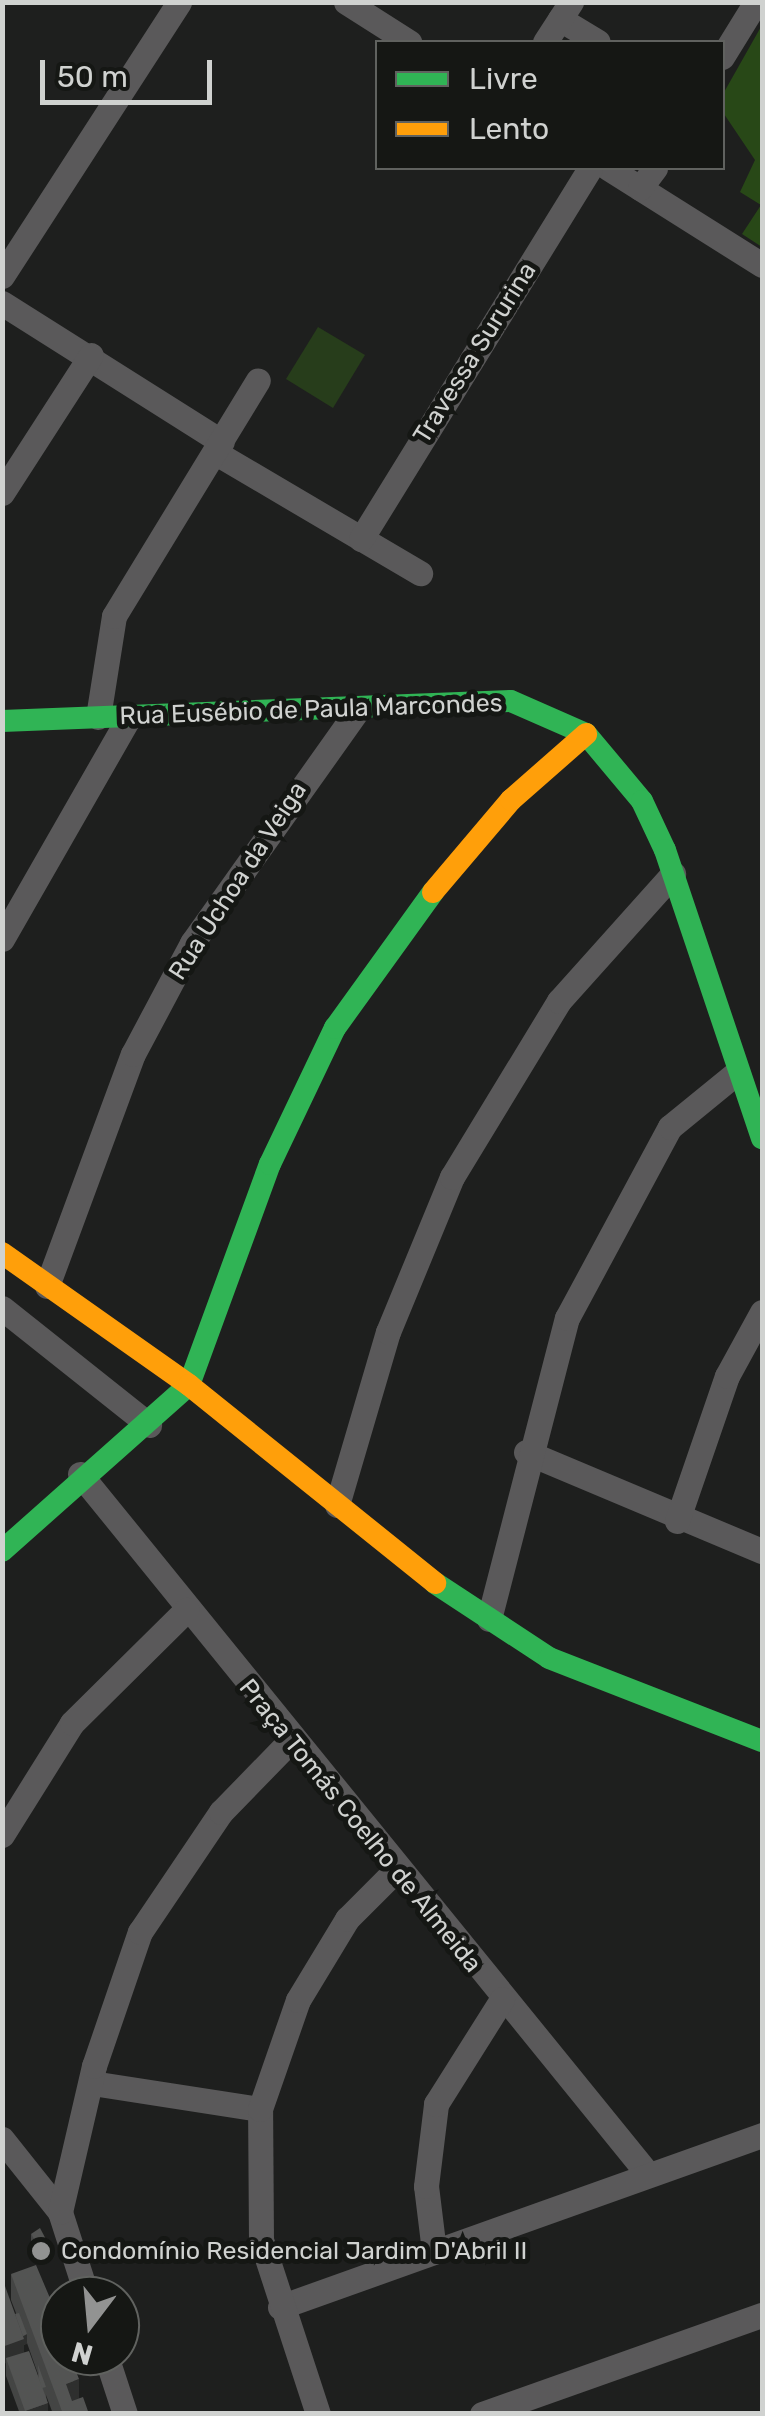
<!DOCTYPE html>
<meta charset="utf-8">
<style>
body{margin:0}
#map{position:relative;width:765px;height:2416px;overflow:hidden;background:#1e1f1e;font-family:Rubik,sans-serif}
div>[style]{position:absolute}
.green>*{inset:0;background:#273d1b}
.forest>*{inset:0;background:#284817}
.street>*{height:25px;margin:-12.5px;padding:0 12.5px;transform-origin:12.5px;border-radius:12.5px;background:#5a595a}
.fast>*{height:22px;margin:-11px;padding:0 11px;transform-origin:11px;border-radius:11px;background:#30b455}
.slow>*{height:22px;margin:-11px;padding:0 11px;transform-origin:11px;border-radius:11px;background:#ff9f0a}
.wall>*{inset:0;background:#444544}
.shaded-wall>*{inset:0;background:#2e2f2e}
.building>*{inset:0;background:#535453}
.dots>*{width:28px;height:28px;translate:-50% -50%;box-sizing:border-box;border:5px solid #151714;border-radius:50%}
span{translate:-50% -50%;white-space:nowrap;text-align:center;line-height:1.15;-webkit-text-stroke:10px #151714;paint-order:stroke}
.street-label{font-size:25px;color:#d0d2d0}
.poi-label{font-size:25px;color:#d0d2d0}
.left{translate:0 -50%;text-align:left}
.frame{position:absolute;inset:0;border:5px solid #d0d2d0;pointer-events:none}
.legend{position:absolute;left:375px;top:40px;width:350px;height:130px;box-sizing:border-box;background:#151714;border:2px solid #60625f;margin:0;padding:12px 18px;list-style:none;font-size:30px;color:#d0d2d0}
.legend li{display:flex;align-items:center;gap:20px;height:50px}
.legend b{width:50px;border:2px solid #60625f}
.north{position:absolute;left:40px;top:2276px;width:100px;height:100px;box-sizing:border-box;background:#151714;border:2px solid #60625f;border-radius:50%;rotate:196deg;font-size:28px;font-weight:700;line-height:40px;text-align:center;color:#d0d2d0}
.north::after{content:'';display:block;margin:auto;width:35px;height:45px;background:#929392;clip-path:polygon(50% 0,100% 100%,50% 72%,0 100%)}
.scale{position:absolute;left:40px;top:60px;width:172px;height:45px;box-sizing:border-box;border:5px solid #d0d2d0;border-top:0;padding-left:12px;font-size:30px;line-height:35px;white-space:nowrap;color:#d0d2d0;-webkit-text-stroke:8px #151714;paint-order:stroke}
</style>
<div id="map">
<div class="green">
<i style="clip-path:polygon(318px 327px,365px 355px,333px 408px,286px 379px)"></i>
</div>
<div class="forest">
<i style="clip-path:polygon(762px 25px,762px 247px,742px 234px,761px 205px,740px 192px,755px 160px,722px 111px,723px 94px)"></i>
</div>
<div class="street">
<i style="left:346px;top:2px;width:75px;rotate:32.4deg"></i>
<i style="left:560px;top:19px;width:44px;rotate:31.2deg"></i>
<i style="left:545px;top:42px;width:48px;rotate:-57deg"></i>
<i style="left:722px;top:57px;width:65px;rotate:-58.3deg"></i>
<i style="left:608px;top:168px;width:182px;rotate:32.2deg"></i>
<i style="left:640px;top:188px;width:25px;rotate:-53deg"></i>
<i style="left:2px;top:276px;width:326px;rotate:-57.1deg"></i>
<i style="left:2px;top:303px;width:260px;rotate:32.3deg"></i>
<i style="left:216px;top:453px;width:237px;rotate:30.5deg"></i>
<i style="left:2px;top:493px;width:164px;rotate:-57.2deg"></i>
<i style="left:361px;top:539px;width:436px;rotate:-58.3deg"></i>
<i style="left:98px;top:717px;width:102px;rotate:-81deg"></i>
<i style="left:114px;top:616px;width:276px;rotate:-58.6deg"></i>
<i style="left:2px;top:939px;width:256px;rotate:-60.2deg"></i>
<i style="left:47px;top:1286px;width:247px;rotate:-69.7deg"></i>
<i style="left:133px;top:1054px;width:126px;rotate:-62deg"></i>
<i style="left:192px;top:943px;width:287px;rotate:-54.6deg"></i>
<i style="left:2px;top:1308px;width:188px;rotate:38.5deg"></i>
<i style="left:526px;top:1452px;width:256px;rotate:22.8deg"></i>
<i style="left:80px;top:1474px;width:900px;rotate:50.95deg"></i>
<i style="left:337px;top:1505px;width:180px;rotate:-73.6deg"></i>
<i style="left:388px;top:1332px;width:168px;rotate:-67.6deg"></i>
<i style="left:452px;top:1177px;width:206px;rotate:-58.7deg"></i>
<i style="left:559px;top:1001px;width:171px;rotate:-48.1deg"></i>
<i style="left:677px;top:1521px;width:153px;rotate:-71deg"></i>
<i style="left:727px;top:1376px;width:73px;rotate:-61.3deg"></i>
<i style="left:489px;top:1619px;width:311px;rotate:-75.5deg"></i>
<i style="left:567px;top:1318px;width:217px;rotate:-61.7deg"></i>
<i style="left:670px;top:1127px;width:84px;rotate:-39.2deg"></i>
<i style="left:2px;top:1835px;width:132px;rotate:-58deg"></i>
<i style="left:72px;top:1723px;width:161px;rotate:-44.7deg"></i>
<i style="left:92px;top:2083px;width:170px;rotate:8.8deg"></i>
<i style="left:2px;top:2139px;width:93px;rotate:51.5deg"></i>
<i style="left:60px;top:2212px;width:88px;rotate:72.2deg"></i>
<i style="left:60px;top:2212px;width:150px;rotate:-76.9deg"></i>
<i style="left:94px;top:2066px;width:142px;rotate:-71.1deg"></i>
<i style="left:140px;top:1932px;width:145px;rotate:-56deg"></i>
<i style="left:221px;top:1812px;width:98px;rotate:-45.8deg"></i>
<i style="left:434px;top:2251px;width:65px;rotate:-97deg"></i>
<i style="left:426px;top:2186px;width:83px;rotate:-83deg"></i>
<i style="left:436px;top:2104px;width:124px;rotate:-57.8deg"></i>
<i style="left:280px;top:2307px;width:512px;rotate:-19.64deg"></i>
<i style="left:106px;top:2356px;width:61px;rotate:71.9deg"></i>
<i style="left:318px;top:2414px;width:183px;rotate:-108.1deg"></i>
<i style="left:261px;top:2240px;width:131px;rotate:-90.4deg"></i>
<i style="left:260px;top:2109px;width:115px;rotate:-70.8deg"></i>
<i style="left:298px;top:2000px;width:95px;rotate:-58.8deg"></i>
<i style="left:347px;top:1919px;width:68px;rotate:-45deg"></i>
<i style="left:482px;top:2414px;width:297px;rotate:-19.5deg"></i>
</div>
<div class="fast">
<i style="left:2px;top:721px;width:509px;rotate:-2.25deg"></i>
<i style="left:511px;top:701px;width:82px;rotate:23.7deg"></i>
<i style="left:586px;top:734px;width:87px;rotate:50.1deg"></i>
<i style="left:642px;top:801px;width:54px;rotate:64.9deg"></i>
<i style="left:665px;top:850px;width:304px;rotate:71.4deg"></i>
<i style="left:2px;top:1551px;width:250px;rotate:-41.6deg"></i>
<i style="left:189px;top:1385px;width:235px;rotate:-69.9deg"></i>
<i style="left:270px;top:1164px;width:151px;rotate:-64.5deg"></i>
<i style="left:335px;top:1028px;width:168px;rotate:-54.2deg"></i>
<i style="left:435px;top:1583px;width:136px;rotate:33.3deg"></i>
<i style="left:549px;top:1658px;width:229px;rotate:21.3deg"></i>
</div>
<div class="slow">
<i style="left:433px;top:892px;width:121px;rotate:-49.7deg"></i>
<i style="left:511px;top:800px;width:100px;rotate:-41.3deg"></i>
<i style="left:2px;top:1253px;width:229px;rotate:35.2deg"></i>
<i style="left:189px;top:1385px;width:316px;rotate:38.8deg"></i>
</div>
<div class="wall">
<i style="clip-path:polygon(31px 2234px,50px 2256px,42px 2261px,31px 2243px)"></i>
<i style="clip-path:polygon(evenodd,11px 2274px,58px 2332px,79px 2398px,89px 2414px,53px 2414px,46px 2395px,48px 2414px,20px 2414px,6px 2376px,6px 2363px,2px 2364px,16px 2313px,11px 2300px,11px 2274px,27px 2343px,38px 2374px,38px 2377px,24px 2352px,24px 2345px,27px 2343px)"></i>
</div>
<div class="shaded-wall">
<i style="clip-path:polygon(50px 2247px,50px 2256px,42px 2261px,42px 2252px)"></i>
<i style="clip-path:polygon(58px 2317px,58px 2343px,45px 2348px,45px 2322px)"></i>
<i style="clip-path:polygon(27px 2334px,27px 2344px,24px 2345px,24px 2357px,6px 2358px,6px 2363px,2px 2364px,2px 2347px)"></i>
<i style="clip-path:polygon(79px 2379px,79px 2405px,66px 2410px,66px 2384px)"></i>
<i style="clip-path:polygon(48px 2403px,48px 2414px,25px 2414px,25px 2411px)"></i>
</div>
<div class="building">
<i style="clip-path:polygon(40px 2228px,50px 2247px,42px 2252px,31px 2234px)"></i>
<i style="clip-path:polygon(36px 2265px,58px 2317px,45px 2322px,50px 2335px,60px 2331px,60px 2356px,70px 2356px,79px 2379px,66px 2384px,72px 2401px,83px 2397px,89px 2414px,63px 2414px,11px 2274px)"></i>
<i style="clip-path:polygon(5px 2286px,24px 2339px,2px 2347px,2px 2287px)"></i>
<i style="clip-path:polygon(19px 2313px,27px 2334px,23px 2336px,15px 2314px)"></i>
<i style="clip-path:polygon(29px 2351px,48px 2403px,25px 2411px,6px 2358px)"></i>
<i style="clip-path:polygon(38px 2365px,46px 2387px,42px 2388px,39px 2379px)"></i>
</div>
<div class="dots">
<i style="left:41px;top:2251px;background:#929392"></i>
</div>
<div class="street-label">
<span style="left:475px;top:353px;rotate:-58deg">Travessa Sururina</span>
<span style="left:311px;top:710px;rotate:-2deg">Rua Eusébio de Paula Marcondes</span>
<span style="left:238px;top:881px;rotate:-57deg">Rua Uchoa da Veiga</span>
<span style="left:360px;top:1826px;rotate:51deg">Praça Tomás Coelho de Almeida</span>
</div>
<div class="poi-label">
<span class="left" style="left:61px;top:2251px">Condomínio Residencial Jardim D'Abril II</span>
</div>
<div class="frame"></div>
<ul class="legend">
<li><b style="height:12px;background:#30b455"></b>Livre</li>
<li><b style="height:12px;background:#ff9f0a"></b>Lento</li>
</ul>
<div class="north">N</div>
<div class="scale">50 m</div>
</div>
